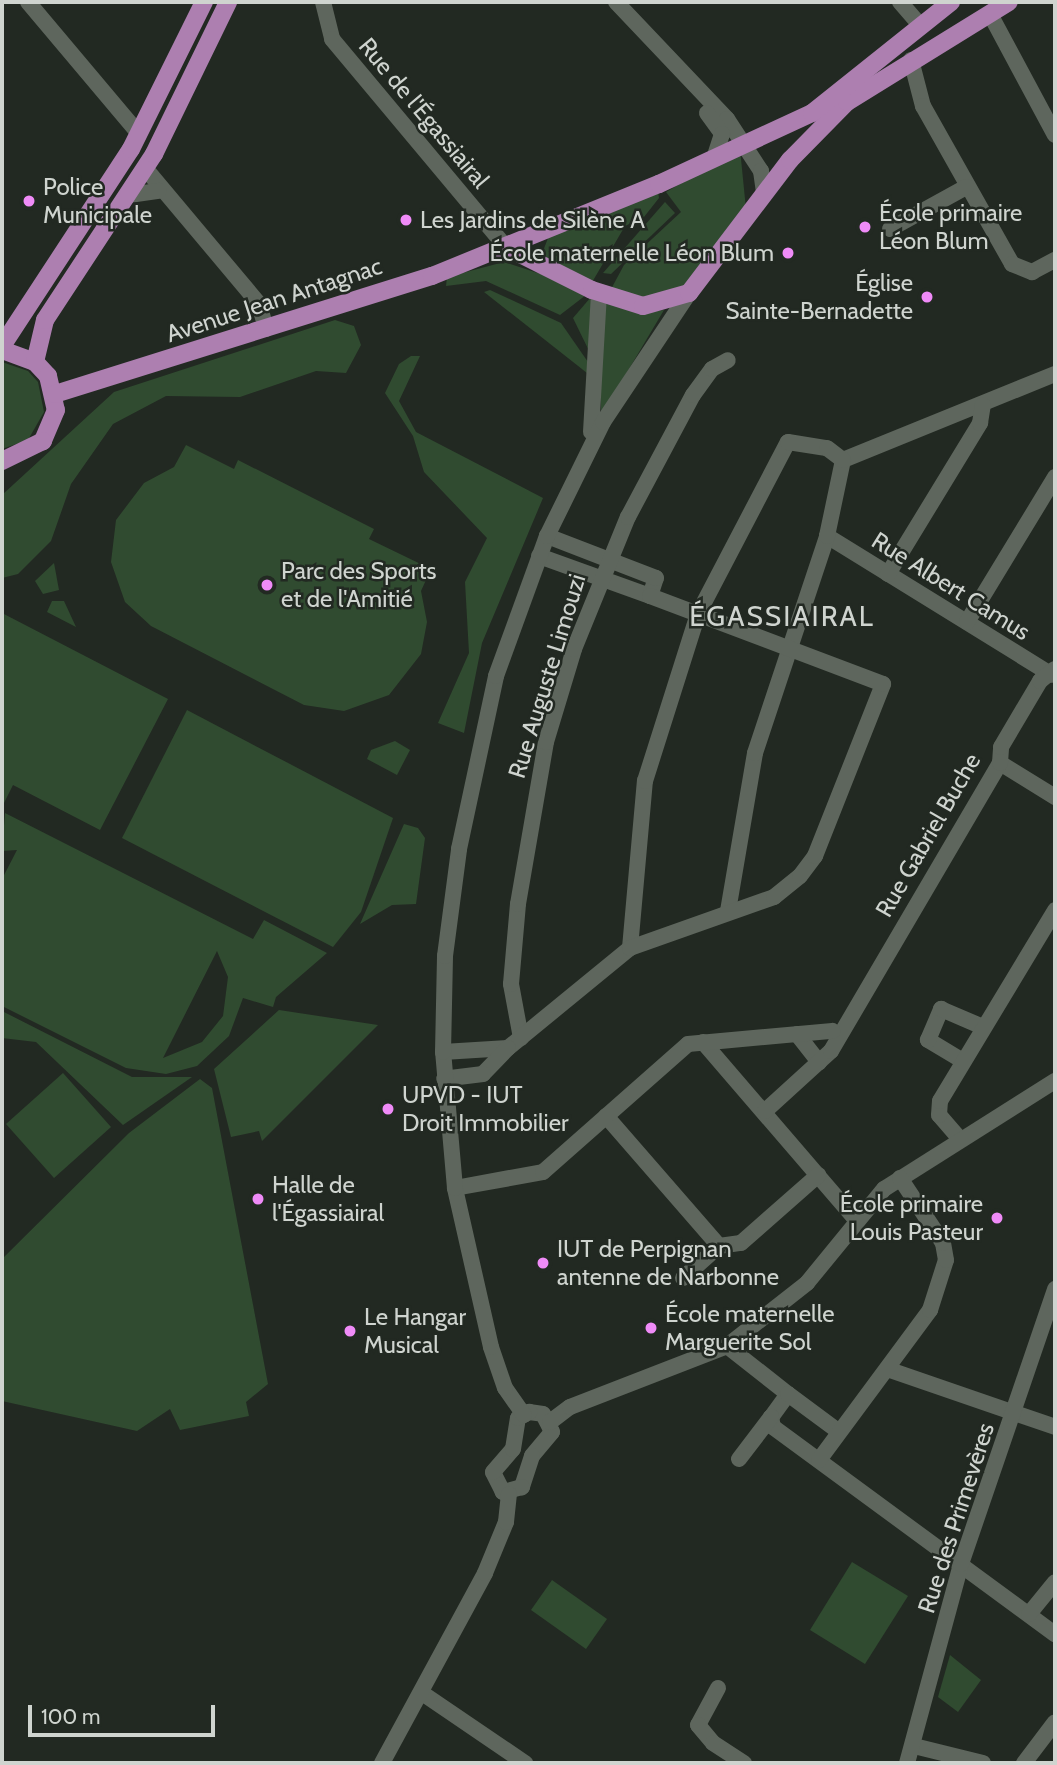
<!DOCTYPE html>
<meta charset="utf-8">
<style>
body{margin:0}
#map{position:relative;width:1057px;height:1765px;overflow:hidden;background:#222922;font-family:Cabin,sans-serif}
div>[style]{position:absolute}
.green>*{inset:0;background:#304b30}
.minor>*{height:16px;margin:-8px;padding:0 8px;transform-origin:8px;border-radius:8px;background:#5e665d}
.major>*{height:18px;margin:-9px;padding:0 9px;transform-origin:9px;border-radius:9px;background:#ad7fb0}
.dots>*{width:19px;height:19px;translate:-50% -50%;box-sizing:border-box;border:4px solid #222922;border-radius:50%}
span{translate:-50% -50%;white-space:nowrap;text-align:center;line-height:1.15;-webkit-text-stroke:5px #222922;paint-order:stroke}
.street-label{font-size:24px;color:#cfd4cf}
.poi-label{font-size:24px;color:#cfd4cf}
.left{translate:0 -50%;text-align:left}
.right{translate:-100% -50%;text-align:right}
.quarter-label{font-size:28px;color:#cfd4cf;letter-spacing:2px}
.frame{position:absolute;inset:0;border:4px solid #cfd4cf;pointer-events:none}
.scale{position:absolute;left:28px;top:1705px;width:187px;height:32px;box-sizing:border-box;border:4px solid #cfd4cf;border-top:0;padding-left:9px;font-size:21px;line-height:24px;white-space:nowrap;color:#cfd4cf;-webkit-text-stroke:5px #222922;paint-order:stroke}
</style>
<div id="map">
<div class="green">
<i style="clip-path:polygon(740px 149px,746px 209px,684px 290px,659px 300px,610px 291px,624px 265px,681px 212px,666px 192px)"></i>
<i style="clip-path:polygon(658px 191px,659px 198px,644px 217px,625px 226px,591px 284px,540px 259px,548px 238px)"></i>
<i style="clip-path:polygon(665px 202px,675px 213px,611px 274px,603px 273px)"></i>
<i style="clip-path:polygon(504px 262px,559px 280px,586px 295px,560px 315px,486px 281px,446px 286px,447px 277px)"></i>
<i style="clip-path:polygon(490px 290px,561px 323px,588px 362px,587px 373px,484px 292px)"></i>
<i style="clip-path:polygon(591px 297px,594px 361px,573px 318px)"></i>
<i style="clip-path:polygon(601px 298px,642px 313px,664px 310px,601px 416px)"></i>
<i style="clip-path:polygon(335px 320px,354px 326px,361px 345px,346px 373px,316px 371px,240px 397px,166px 396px,113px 424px,71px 484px,51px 541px,18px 574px,2px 578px,2px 495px,114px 392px)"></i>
<i style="clip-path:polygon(411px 356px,420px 356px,399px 401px,416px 432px,543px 498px,482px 643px,464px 733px,438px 723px,469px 653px,465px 582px,487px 538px,424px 472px,413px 436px,385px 393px,399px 364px)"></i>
<i style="clip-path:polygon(2px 362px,28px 371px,38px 382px,44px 412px,28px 440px,2px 449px)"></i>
<i style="clip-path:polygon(186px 445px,234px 469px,238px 460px,374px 529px,369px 539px,431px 569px,421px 591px,427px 622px,421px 654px,389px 695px,344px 711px,304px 705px,151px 626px,125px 602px,111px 562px,116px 520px,144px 483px,174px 467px)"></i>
<i style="clip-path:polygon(54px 563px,59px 590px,43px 594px,35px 581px)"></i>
<i style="clip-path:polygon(52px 601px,64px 601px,76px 627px,47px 612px)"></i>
<i style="clip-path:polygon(2px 613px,168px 699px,100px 830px,13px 785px,2px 807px)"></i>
<i style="clip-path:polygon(187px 710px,393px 818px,361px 912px,333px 947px,122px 838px)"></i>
<i style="clip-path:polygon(395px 741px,410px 750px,397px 775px,367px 759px,371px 750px)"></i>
<i style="clip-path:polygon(evenodd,5px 813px,253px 939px,264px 920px,327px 953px,276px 997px,273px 1007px,243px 998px,229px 1036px,197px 1066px,166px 1074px,126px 1068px,2px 1006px,2px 879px,17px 850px,2px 851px,5px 813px,217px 951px,228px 977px,223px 1016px,202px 1042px,163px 1058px,217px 951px)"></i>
<i style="clip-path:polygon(404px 824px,418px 828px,425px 838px,416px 904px,392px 905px,360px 924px)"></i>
<i style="clip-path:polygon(279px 1010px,378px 1025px,262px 1141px,259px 1131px,231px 1137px,214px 1069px)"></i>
<i style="clip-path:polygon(2px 1011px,132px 1077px,192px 1077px,123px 1125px,36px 1042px,2px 1038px)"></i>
<i style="clip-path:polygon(63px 1073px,111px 1127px,54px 1178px,6px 1124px)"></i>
<i style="clip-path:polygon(200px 1079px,212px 1088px,268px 1384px,246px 1402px,249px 1416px,180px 1430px,170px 1409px,137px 1431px,2px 1401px,2px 1259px,129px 1133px)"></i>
<i style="clip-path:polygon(852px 1562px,908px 1596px,865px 1664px,810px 1630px)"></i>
<i style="clip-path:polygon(552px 1580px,607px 1619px,586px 1649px,531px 1610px)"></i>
<i style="clip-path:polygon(950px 1655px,981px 1680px,958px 1712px,938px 1697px)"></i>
</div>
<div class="minor">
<i style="left:28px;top:2px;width:172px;rotate:49.9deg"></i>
<i style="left:323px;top:2px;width:38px;rotate:76deg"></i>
<i style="left:332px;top:39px;width:271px;rotate:50.1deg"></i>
<i style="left:616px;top:2px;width:161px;rotate:46.5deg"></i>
<i style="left:727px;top:119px;width:62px;rotate:56.8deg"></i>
<i style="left:761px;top:171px;width:22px;rotate:82deg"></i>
<i style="left:900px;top:2px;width:30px;rotate:49deg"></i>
<i style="left:990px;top:14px;width:137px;rotate:61.8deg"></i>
<i style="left:911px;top:60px;width:48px;rotate:75.4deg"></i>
<i style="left:923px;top:106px;width:181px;rotate:60.6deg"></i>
<i style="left:1012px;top:264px;width:22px;rotate:22deg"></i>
<i style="left:1032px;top:272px;width:26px;rotate:-28deg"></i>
<i style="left:707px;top:113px;width:26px;rotate:54deg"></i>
<i style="left:722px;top:134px;width:25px;rotate:108deg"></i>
<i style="left:145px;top:168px;width:177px;rotate:50deg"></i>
<i style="left:259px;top:304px;width:26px;rotate:74deg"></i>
<i style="left:129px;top:195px;width:30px;rotate:-8deg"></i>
<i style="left:890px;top:229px;width:87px;rotate:-28.9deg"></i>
<i style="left:591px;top:432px;width:140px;rotate:-86.7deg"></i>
<i style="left:843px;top:460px;width:229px;rotate:-22.1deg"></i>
<i style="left:827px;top:536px;width:264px;rotate:31.7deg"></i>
<i style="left:539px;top:556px;width:118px;rotate:19.8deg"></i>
<i style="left:650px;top:596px;width:19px;rotate:-72deg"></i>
<i style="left:656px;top:578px;width:117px;rotate:-158.9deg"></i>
<i style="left:888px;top:574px;width:177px;rotate:-58.6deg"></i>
<i style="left:980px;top:423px;width:18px;rotate:-81deg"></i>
<i style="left:967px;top:622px;width:170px;rotate:-58.7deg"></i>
<i style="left:1000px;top:763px;width:65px;rotate:31.7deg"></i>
<i style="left:728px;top:911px;width:160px;rotate:-80.3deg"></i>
<i style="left:755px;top:753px;width:229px;rotate:-71.6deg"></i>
<i style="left:827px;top:536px;width:78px;rotate:-78.1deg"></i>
<i style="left:630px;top:948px;width:168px;rotate:-84.9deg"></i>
<i style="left:645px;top:781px;width:175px;rotate:-72.4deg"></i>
<i style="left:698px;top:614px;width:194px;rotate:-62.4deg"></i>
<i style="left:788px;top:442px;width:39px;rotate:9deg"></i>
<i style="left:827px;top:448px;width:20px;rotate:37deg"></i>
<i style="left:797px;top:1034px;width:36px;rotate:52deg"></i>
<i style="left:521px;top:1038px;width:55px;rotate:-100.5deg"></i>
<i style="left:511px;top:984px;width:80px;rotate:-85deg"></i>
<i style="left:518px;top:904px;width:164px;rotate:-80.2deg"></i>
<i style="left:546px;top:742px;width:97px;rotate:-73.2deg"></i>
<i style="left:574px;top:649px;width:143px;rotate:-67.8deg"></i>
<i style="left:628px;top:517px;width:138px;rotate:-62deg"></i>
<i style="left:693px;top:395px;width:32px;rotate:-54deg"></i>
<i style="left:712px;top:369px;width:18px;rotate:-29deg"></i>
<i style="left:703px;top:1042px;width:233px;rotate:49.3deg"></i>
<i style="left:508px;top:1048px;width:158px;rotate:-39.3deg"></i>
<i style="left:630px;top:948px;width:153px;rotate:-19.5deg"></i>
<i style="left:774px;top:897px;width:33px;rotate:-39deg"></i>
<i style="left:800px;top:876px;width:25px;rotate:-53deg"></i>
<i style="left:815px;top:856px;width:185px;rotate:-68.4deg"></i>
<i style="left:883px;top:684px;width:249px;rotate:-159.3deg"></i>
<i style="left:443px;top:1052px;width:65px;rotate:-3.5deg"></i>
<i style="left:508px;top:1048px;width:36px;rotate:134deg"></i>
<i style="left:483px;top:1074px;width:39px;rotate:173deg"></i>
<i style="left:963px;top:1061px;width:41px;rotate:-149deg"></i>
<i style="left:928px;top:1040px;width:34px;rotate:-67deg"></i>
<i style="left:941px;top:1009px;width:46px;rotate:23.2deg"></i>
<i style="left:765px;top:1111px;width:89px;rotate:-42.3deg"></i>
<i style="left:831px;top:1051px;width:334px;rotate:-59.6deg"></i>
<i style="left:1000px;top:763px;width:16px;rotate:-86deg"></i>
<i style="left:1001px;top:747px;width:77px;rotate:-59.4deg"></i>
<i style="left:1040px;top:681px;width:19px;rotate:-39deg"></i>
<i style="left:606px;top:1116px;width:172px;rotate:49deg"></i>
<i style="left:719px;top:1246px;width:22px;rotate:-8deg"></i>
<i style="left:741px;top:1243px;width:103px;rotate:-41.4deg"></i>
<i style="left:959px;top:1138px;width:30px;rotate:-131deg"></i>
<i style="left:939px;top:1115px;width:14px;rotate:-86deg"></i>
<i style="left:940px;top:1101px;width:223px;rotate:-58.9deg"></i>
<i style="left:455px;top:1188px;width:89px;rotate:-10.3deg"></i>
<i style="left:543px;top:1172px;width:193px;rotate:-41.4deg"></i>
<i style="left:688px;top:1044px;width:145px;rotate:-5.2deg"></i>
<i style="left:683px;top:1278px;width:48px;rotate:-41.6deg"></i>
<i style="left:727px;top:1346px;width:78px;rotate:38.2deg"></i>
<i style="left:788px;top:1394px;width:29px;rotate:126deg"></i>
<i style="left:771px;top:1417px;width:10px;rotate:79deg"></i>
<i style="left:773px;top:1427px;width:350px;rotate:36.3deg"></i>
<i style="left:887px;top:1369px;width:178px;rotate:19deg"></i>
<i style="left:788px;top:1394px;width:62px;rotate:36.5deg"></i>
<i style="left:529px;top:1412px;width:14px;rotate:8deg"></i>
<i style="left:543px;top:1414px;width:20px;rotate:63deg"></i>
<i style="left:552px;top:1432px;width:31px;rotate:130deg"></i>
<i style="left:532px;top:1456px;width:33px;rotate:108deg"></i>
<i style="left:522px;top:1487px;width:20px;rotate:165deg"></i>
<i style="left:503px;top:1492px;width:22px;rotate:-117deg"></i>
<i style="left:493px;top:1472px;width:30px;rotate:-49deg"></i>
<i style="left:513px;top:1449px;width:31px;rotate:-81deg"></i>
<i style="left:518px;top:1418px;width:13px;rotate:-29deg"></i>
<i style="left:524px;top:1415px;width:33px;rotate:-125deg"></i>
<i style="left:505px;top:1388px;width:43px;rotate:-108.9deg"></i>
<i style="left:491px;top:1347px;width:163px;rotate:-102.8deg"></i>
<i style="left:455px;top:1188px;width:137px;rotate:-95deg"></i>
<i style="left:443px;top:1052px;width:96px;rotate:-88.8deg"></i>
<i style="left:445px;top:956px;width:108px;rotate:-82.5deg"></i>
<i style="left:459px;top:849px;width:177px;rotate:-77.9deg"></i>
<i style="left:496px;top:676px;width:149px;rotate:-70deg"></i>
<i style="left:547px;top:536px;width:127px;rotate:-63.8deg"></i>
<i style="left:603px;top:422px;width:155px;rotate:-56.3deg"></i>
<i style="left:550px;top:1422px;width:25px;rotate:-37deg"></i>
<i style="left:570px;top:1407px;width:168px;rotate:-21.2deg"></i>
<i style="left:727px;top:1346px;width:102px;rotate:-38.2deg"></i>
<i style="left:807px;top:1283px;width:122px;rotate:-50.7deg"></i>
<i style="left:884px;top:1189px;width:202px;rotate:-32.3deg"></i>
<i style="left:739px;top:1459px;width:53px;rotate:-52.7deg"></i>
<i style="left:819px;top:1460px;width:187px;rotate:-53.5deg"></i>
<i style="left:930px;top:1310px;width:52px;rotate:-72.3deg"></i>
<i style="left:946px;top:1260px;width:17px;rotate:-100deg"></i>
<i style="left:943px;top:1243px;width:78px;rotate:-123.5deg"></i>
<i style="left:1029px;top:1614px;width:41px;rotate:-50.9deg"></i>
<i style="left:718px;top:1688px;width:42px;rotate:118.4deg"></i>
<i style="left:698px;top:1725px;width:23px;rotate:50deg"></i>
<i style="left:713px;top:1743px;width:37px;rotate:33deg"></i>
<i style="left:422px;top:1693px;width:125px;rotate:34.2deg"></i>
<i style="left:914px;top:1746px;width:71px;rotate:13.8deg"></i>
<i style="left:382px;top:1763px;width:216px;rotate:-61.5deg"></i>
<i style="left:485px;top:1573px;width:55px;rotate:-67.6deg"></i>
<i style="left:506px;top:1522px;width:28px;rotate:-84deg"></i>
<i style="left:907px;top:1763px;width:206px;rotate:-74.8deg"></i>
<i style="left:961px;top:1564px;width:291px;rotate:-71.1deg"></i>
<i style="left:1024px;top:1763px;width:51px;rotate:-52.9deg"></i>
</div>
<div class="major">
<i style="left:506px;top:247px;width:96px;rotate:26.6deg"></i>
<i style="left:592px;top:290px;width:53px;rotate:17.4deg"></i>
<i style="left:643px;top:306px;width:48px;rotate:-15.8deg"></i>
<i style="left:689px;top:293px;width:167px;rotate:-52.8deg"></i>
<i style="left:790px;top:160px;width:81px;rotate:-45.5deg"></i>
<i style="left:847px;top:102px;width:190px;rotate:-31.7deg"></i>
<i style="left:2px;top:346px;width:235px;rotate:-56.8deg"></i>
<i style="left:131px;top:149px;width:164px;rotate:-63.6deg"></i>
<i style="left:2px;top:350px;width:35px;rotate:20deg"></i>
<i style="left:35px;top:362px;width:19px;rotate:47deg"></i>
<i style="left:48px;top:376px;width:35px;rotate:77deg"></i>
<i style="left:56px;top:410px;width:34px;rotate:113deg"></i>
<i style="left:43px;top:441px;width:46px;rotate:154deg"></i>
<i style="left:35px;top:362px;width:43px;rotate:-76.6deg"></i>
<i style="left:45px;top:320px;width:199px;rotate:-56.7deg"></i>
<i style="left:154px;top:154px;width:169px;rotate:-64deg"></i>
<i style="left:55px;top:394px;width:395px;rotate:-17.4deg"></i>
<i style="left:432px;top:276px;width:245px;rotate:-22.1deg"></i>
<i style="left:659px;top:184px;width:169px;rotate:-24.9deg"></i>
<i style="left:812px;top:113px;width:178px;rotate:-38.6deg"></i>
</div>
<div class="dots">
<i style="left:29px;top:201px;background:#ef8bf7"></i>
<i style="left:406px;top:220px;background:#ef8bf7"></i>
<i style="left:865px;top:227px;background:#ef8bf7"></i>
<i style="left:788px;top:253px;background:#ef8bf7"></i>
<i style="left:927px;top:297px;background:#ef8bf7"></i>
<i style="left:267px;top:585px;background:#ef8bf7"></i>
<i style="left:388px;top:1109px;background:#ef8bf7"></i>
<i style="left:258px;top:1199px;background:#ef8bf7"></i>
<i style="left:997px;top:1218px;background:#ef8bf7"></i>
<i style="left:543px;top:1263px;background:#ef8bf7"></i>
<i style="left:651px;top:1328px;background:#ef8bf7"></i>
<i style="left:350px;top:1331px;background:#ef8bf7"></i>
</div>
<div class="street-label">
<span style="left:424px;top:113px;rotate:50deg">Rue de l'Égassiairal</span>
<span style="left:274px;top:300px;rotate:-18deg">Avenue Jean Antagnac</span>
<span style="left:951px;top:586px;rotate:32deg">Rue Albert Camus</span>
<span style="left:547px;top:676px;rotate:-73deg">Rue Auguste Limouzi</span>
<span style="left:928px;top:835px;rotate:-60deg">Rue Gabriel Buche</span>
<span style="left:956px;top:1518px;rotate:-72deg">Rue des Primevères</span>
</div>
<div class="poi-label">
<span class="left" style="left:43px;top:201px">Police<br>Municipale</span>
<span class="left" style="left:879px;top:227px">École primaire<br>Léon Blum</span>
<span class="left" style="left:420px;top:220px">Les Jardins de Silène A</span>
<span class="right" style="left:774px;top:253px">École maternelle Léon Blum</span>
<span class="right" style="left:913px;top:297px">Église<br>Sainte-Bernadette</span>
<span class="left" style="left:281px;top:585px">Parc des Sports<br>et de l'Amitié</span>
<span class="left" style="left:402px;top:1109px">UPVD - IUT<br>Droit Immobilier</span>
<span class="left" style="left:272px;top:1199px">Halle de<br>l'Égassiairal</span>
<span class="right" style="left:983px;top:1218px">École primaire<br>Louis Pasteur</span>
<span class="left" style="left:557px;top:1263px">IUT de Perpignan<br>antenne de Narbonne</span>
<span class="left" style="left:665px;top:1328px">École maternelle<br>Marguerite Sol</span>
<span class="left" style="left:364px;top:1331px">Le Hangar<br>Musical</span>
</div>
<div class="quarter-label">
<span style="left:782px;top:616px">ÉGASSIAIRAL</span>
</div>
<div class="frame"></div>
<div class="scale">100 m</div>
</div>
